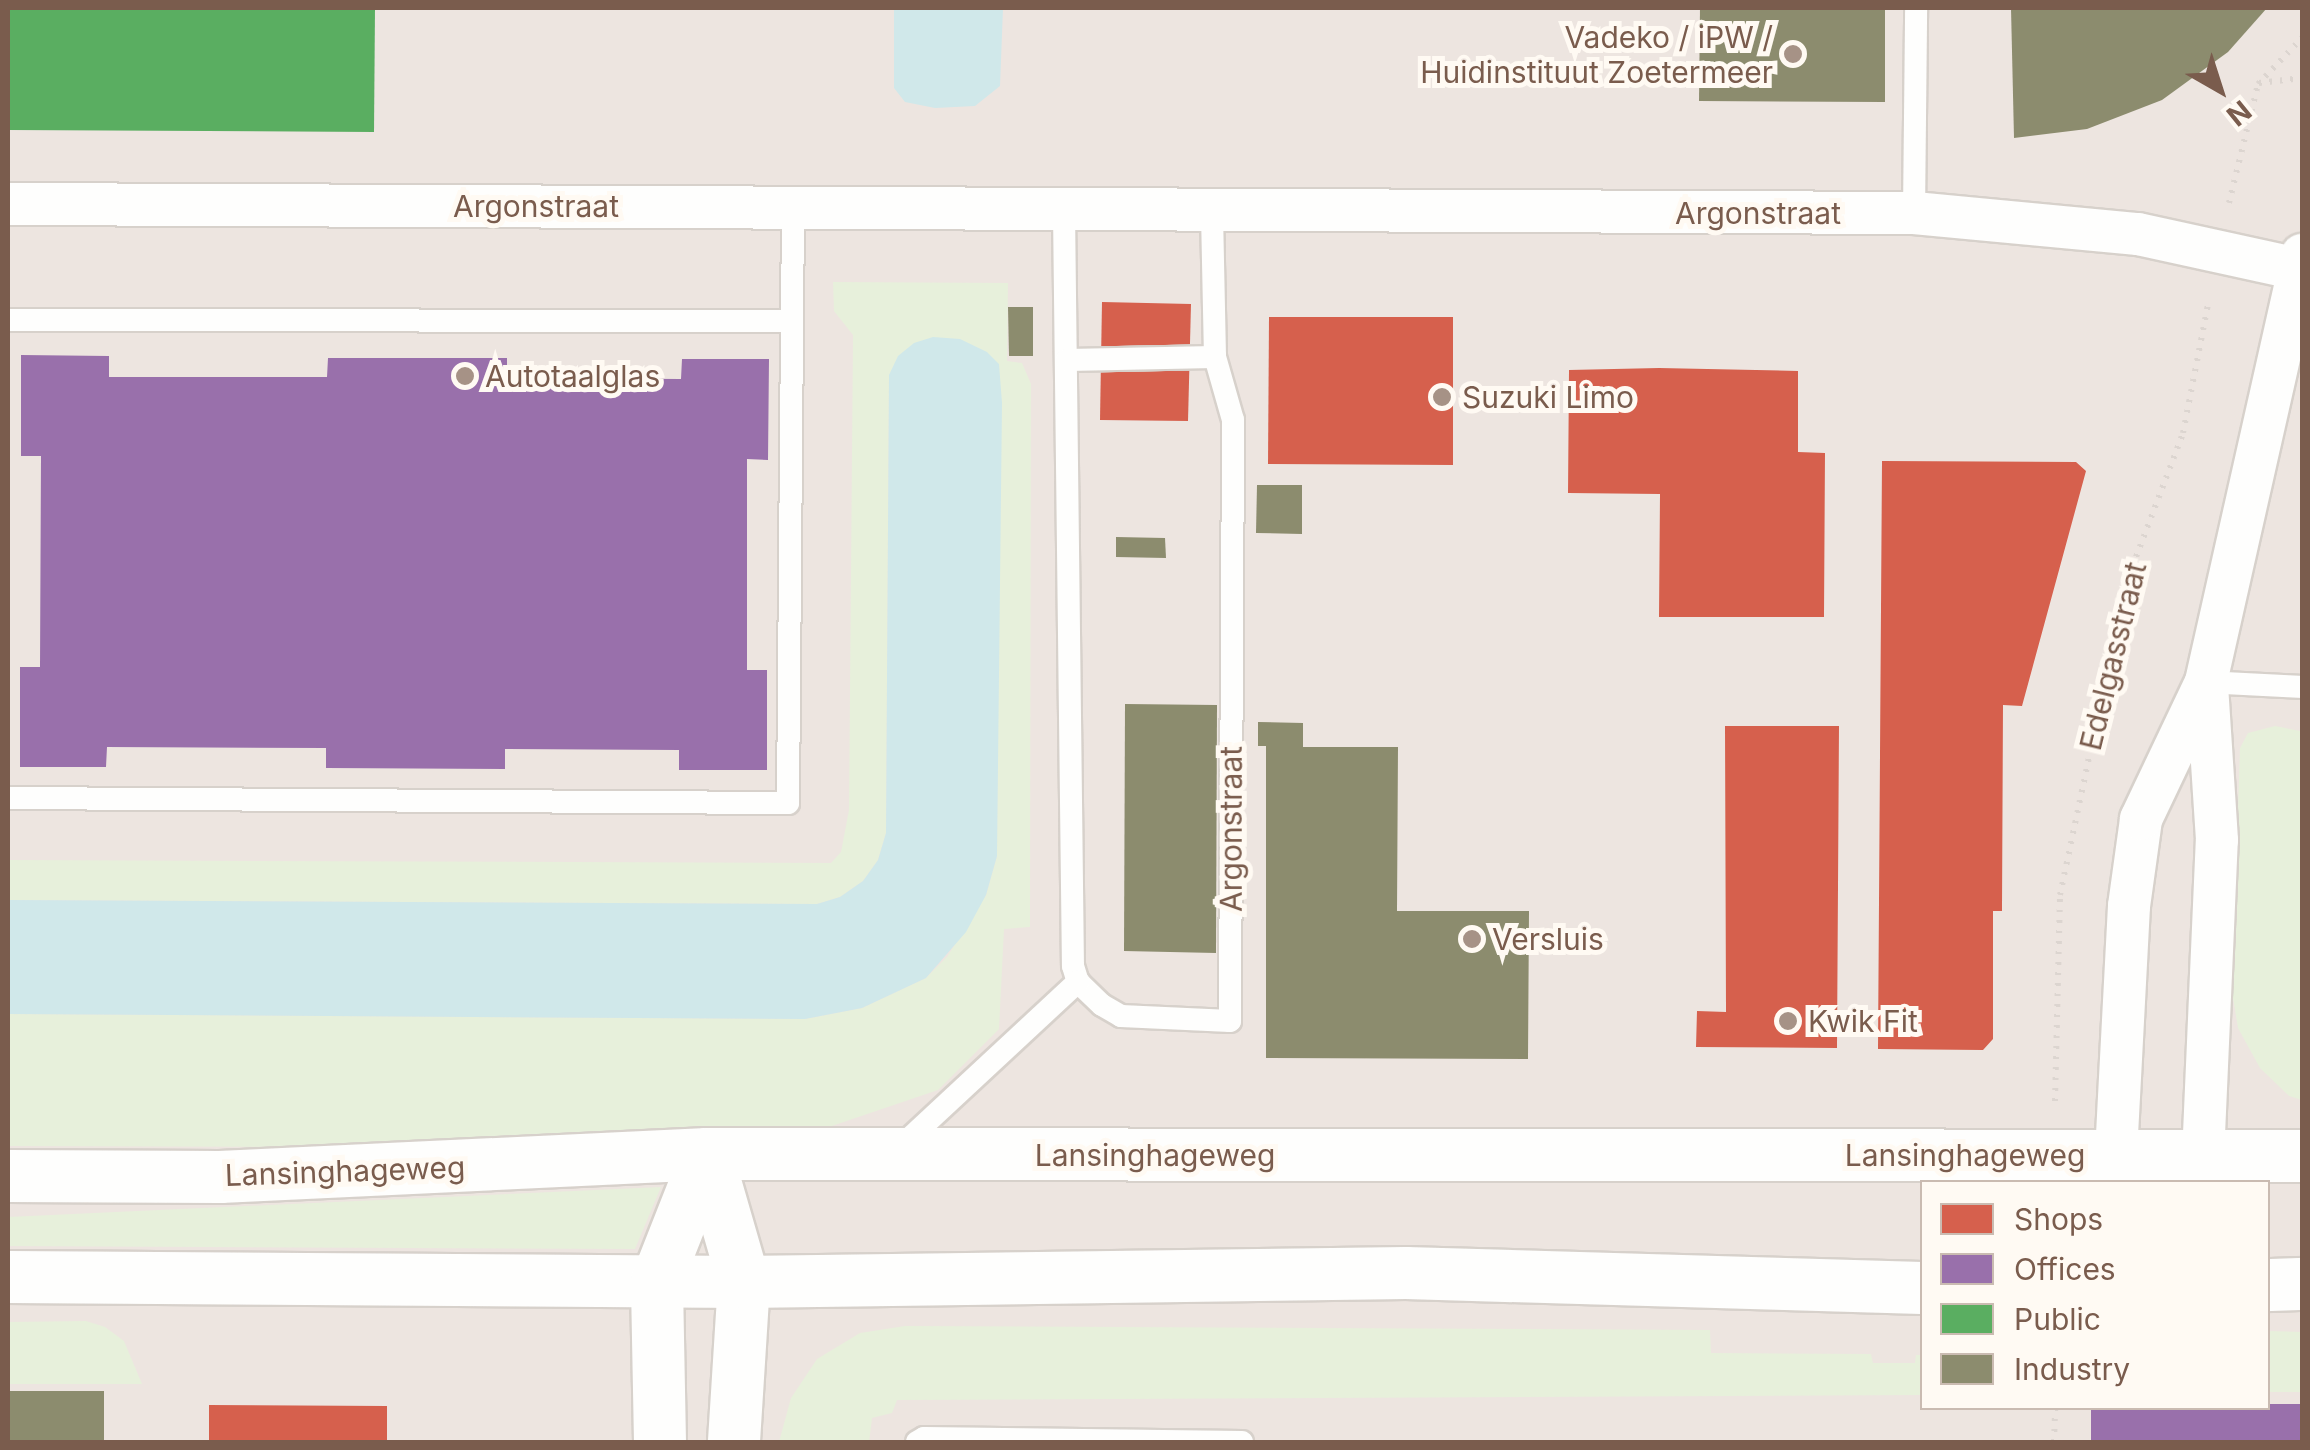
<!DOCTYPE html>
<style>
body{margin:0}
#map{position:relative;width:2310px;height:1450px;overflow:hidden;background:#f9f5f0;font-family:Inter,sans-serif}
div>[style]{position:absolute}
.industrial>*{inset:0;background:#ede5e0}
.green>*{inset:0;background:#e7f0db}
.water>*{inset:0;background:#d0e8ea}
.shops>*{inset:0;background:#d6604d}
.offices>*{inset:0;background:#9970ab}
.public>*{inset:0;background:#5aae61}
.industry>*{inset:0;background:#8c8c6e}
.path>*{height:6px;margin-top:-3px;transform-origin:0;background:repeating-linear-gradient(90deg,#dcd5d0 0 2.5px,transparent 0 10.5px)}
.roads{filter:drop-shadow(2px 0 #d7d1cb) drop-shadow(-2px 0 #d7d1cb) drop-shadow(0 2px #d7d1cb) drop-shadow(0 -2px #d7d1cb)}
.service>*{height:22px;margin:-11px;padding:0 11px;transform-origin:11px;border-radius:11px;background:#fefefd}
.minor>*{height:42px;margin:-21px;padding:0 21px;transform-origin:21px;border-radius:21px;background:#fefefd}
.tertiary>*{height:52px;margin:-26px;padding:0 26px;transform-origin:26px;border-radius:26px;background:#fefefd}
.dots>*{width:28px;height:28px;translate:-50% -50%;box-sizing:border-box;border:5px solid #fffaf3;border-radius:50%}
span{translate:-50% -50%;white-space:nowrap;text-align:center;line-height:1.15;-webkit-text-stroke:10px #fffaf3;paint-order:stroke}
.poi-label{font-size:30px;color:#7a5c4d}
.right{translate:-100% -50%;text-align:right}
.left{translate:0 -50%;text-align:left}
.street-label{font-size:30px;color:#7a5c4d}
.frame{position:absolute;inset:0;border:10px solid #7a5c4d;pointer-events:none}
.legend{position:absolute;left:1920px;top:1180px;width:350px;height:230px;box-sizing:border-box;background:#fffaf3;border:2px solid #cabbb1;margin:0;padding:12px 18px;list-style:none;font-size:30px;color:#7a5c4d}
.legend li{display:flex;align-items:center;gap:20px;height:50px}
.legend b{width:50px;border:2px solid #cabbb1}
.north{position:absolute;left:2170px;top:40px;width:100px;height:100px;-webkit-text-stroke:8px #fffaf3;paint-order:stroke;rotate:141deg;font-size:28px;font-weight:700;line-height:40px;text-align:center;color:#7a5c4d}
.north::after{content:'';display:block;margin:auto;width:35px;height:45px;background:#7a5c4d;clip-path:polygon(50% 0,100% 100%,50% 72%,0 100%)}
</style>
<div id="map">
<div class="industrial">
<i style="clip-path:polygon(evenodd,8px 8px,2302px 8px,2302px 1442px,8px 1442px,8px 8px,1922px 1182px,2268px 1182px,2268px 1408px,1922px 1408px,1922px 1182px)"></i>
</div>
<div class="green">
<i style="clip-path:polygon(833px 282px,1008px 283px,1007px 361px,1022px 363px,1031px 384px,1030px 927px,1004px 929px,999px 1029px,938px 1090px,823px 1129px,341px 1147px,8px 1146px,8px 1014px,805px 1019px,862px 1008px,926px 978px,947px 957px,986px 895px,997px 856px,999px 364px,889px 375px,886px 833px,878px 860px,863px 881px,840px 897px,817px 904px,8px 900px,8px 860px,831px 863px,841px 852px,849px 810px,853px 335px,834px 311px)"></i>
<i style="clip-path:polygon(2275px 726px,2300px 731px,2302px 1100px,2289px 1096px,2260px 1068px,2238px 1028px,2232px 992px,2240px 748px,2248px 733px)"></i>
<i style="clip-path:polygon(661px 1187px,635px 1249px,8px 1246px,8px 1217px)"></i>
<i style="clip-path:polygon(86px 1321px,105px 1327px,124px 1341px,142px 1384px,8px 1384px,8px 1322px)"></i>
<i style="clip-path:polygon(905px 1326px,1710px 1330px,1711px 1353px,1871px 1354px,1873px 1363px,1915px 1363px,1916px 1355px,1922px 1355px,1922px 1395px,897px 1400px,892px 1413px,872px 1418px,869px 1442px,779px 1442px,791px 1398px,817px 1359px,860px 1333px)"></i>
<i style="clip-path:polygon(2268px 1331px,2302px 1332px,2302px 1392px,2268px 1392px)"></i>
</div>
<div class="water">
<i style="clip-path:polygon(894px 8px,1003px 8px,1000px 86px,975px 106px,935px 108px,905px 102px,894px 88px)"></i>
<i style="clip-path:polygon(933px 337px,960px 339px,987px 352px,999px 364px,1002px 403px,997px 856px,986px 895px,966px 932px,926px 978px,862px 1008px,805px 1019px,8px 1014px,8px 900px,817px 904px,840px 897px,863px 881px,878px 860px,886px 833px,889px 375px,898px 356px,914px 343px)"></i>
</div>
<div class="shops">
<i style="clip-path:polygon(1102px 302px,1191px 304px,1188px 421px,1100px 420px)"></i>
<i style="clip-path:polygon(1269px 317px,1453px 317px,1453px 465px,1268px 464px)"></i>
<i style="clip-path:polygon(1659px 368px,1798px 371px,1798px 452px,1825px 453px,1824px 617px,1659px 617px,1660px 494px,1568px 493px,1569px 370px)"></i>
<i style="clip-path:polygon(1882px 461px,2076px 462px,2086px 471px,2022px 706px,2003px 705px,2002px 911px,1993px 911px,1993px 1039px,1983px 1050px,1878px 1049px)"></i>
<i style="clip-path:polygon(1725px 726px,1839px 726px,1837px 1048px,1696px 1047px,1697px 1011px,1726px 1012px)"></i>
<i style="clip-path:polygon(209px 1405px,387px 1406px,387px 1442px,209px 1442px)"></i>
</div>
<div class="offices">
<i style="clip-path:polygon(21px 355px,109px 356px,109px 377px,327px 377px,328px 358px,507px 358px,507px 378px,681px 379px,682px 359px,769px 359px,768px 460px,747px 459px,747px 670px,767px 670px,767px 770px,679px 770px,679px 750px,505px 749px,505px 769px,326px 768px,326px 748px,107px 747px,106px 767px,20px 767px,20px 667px,40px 667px,41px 456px,21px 456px)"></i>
<i style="clip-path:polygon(2268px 1404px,2302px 1404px,2302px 1442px,2091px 1442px,2091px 1408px,2268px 1408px)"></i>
</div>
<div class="public">
<i style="clip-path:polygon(8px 8px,375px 8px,374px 132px,8px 130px)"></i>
</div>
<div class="industry">
<i style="clip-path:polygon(1700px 8px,1885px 8px,1885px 102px,1699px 101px)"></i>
<i style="clip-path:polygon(2011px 8px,2267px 8px,2228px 52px,2162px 100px,2087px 129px,2014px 138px)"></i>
<i style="clip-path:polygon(1008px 307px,1033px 307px,1033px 356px,1009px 356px)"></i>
<i style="clip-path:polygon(1257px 485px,1302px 485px,1302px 534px,1256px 533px)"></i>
<i style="clip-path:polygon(1116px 537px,1165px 538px,1166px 558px,1116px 557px)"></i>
<i style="clip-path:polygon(1125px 704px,1217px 705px,1216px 953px,1124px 951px)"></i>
<i style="clip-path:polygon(1258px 722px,1303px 723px,1303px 747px,1398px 747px,1397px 911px,1529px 911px,1528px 1059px,1266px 1058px,1266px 746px,1258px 746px)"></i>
<i style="clip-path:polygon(8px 1391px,104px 1391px,104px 1442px,8px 1442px)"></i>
</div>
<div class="path">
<i style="left:2259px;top:83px;width:43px;rotate:-6.6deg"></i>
<i style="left:2229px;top:203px;width:122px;rotate:-76.3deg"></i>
<i style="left:2258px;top:84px;width:64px;rotate:-46.3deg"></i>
<i style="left:2055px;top:1101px;width:206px;rotate:-88.6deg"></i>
<i style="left:2060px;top:895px;width:316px;rotate:-78.1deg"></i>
<i style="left:2125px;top:586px;width:164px;rotate:-69.2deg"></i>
<i style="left:2183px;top:433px;width:136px;rotate:-79deg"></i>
<i style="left:2054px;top:1442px;width:34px;rotate:-88deg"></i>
</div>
<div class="roads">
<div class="service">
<i style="left:1064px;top:211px;width:755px;rotate:89.32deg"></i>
<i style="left:1073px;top:966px;width:17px;rotate:73deg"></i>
<i style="left:1078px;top:982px;width:33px;rotate:44deg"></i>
<i style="left:1102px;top:1005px;width:22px;rotate:30deg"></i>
<i style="left:1121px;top:1016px;width:109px;rotate:2.6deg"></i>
<i style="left:1230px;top:1021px;width:601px;rotate:-89.71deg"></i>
<i style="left:1233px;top:420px;width:66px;rotate:-105.9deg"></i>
<i style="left:1215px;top:357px;width:147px;rotate:-91.2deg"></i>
<i style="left:1914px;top:213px;width:205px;rotate:-89.4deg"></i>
<i style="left:8px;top:320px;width:784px;rotate:0.07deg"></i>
<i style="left:1067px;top:360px;width:148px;rotate:-1.2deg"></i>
<i style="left:2206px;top:682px;width:96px;rotate:3deg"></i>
<i style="left:8px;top:798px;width:780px;rotate:0.37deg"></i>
<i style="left:788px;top:803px;width:596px;rotate:-89.52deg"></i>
<i style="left:898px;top:1149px;width:246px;rotate:-42.9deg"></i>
<i style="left:917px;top:1442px;width:8px;rotate:-30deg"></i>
<i style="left:924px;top:1438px;width:318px;rotate:0.7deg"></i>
</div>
<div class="minor">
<i style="left:8px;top:204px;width:1906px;rotate:0.27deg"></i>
<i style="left:1914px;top:213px;width:225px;rotate:5.4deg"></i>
<i style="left:2138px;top:234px;width:165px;rotate:12.3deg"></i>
<i style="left:2124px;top:1182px;width:29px;rotate:-106deg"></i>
<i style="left:2116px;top:1154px;width:248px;rotate:-87deg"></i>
<i style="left:2129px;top:906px;width:88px;rotate:-82.1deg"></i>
<i style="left:2141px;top:819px;width:152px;rotate:-64.6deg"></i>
<i style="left:2206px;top:682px;width:438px;rotate:-77.3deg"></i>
<i style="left:2193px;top:1182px;width:27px;rotate:-68deg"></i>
<i style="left:2203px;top:1157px;width:317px;rotate:-87.5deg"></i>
<i style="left:2217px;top:840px;width:154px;rotate:-93.7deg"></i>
</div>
<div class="tertiary">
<i style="left:707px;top:1154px;width:133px;rotate:73.9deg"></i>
<i style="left:744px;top:1282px;width:160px;rotate:93.6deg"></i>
<i style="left:8px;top:1176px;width:212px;rotate:0.3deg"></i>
<i style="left:220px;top:1177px;width:488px;rotate:-2.7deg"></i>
<i style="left:707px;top:1154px;width:1595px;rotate:0.07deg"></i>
<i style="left:8px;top:1277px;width:736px;rotate:0.39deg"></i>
<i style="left:744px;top:1282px;width:662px;rotate:-0.78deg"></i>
<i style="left:1406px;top:1273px;width:516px;rotate:1.67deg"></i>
<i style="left:2268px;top:1285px;width:34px;rotate:-2deg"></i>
<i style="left:660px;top:1442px;width:161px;rotate:-91.1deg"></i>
<i style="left:657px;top:1281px;width:136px;rotate:-68.5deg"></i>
</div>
</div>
<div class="dots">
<i style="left:1793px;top:54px;background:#a69286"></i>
<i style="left:465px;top:376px;background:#a69286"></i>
<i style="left:1442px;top:397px;background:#a69286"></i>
<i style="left:1472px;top:939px;background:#a69286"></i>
<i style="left:1788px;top:1021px;background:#a69286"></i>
</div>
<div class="poi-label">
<span class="right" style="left:1773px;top:54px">Vadeko / iPW /<br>Huidinstituut Zoetermeer</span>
<span class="left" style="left:485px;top:376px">Autotaalglas</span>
<span class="left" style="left:1462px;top:397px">Suzuki Limo</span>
<span class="left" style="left:1492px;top:939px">Versluis</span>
<span class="left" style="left:1808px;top:1021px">Kwik Fit</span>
</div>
<div class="street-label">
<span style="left:536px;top:206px">Argonstraat</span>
<span style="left:1758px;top:213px">Argonstraat</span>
<span style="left:2113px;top:656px;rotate:-76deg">Edelgasstraat</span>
<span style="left:1231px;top:829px;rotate:-90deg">Argonstraat</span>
<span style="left:1155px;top:1155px">Lansinghageweg</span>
<span style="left:1965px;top:1155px">Lansinghageweg</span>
<span style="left:345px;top:1171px;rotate:-2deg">Lansinghageweg</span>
</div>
<div class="frame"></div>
<ul class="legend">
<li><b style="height:28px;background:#d6604d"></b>Shops</li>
<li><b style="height:28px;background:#9970ab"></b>Offices</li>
<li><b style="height:28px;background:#5aae61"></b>Public</li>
<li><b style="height:28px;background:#8c8c6e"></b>Industry</li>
</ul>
<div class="north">N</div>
</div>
